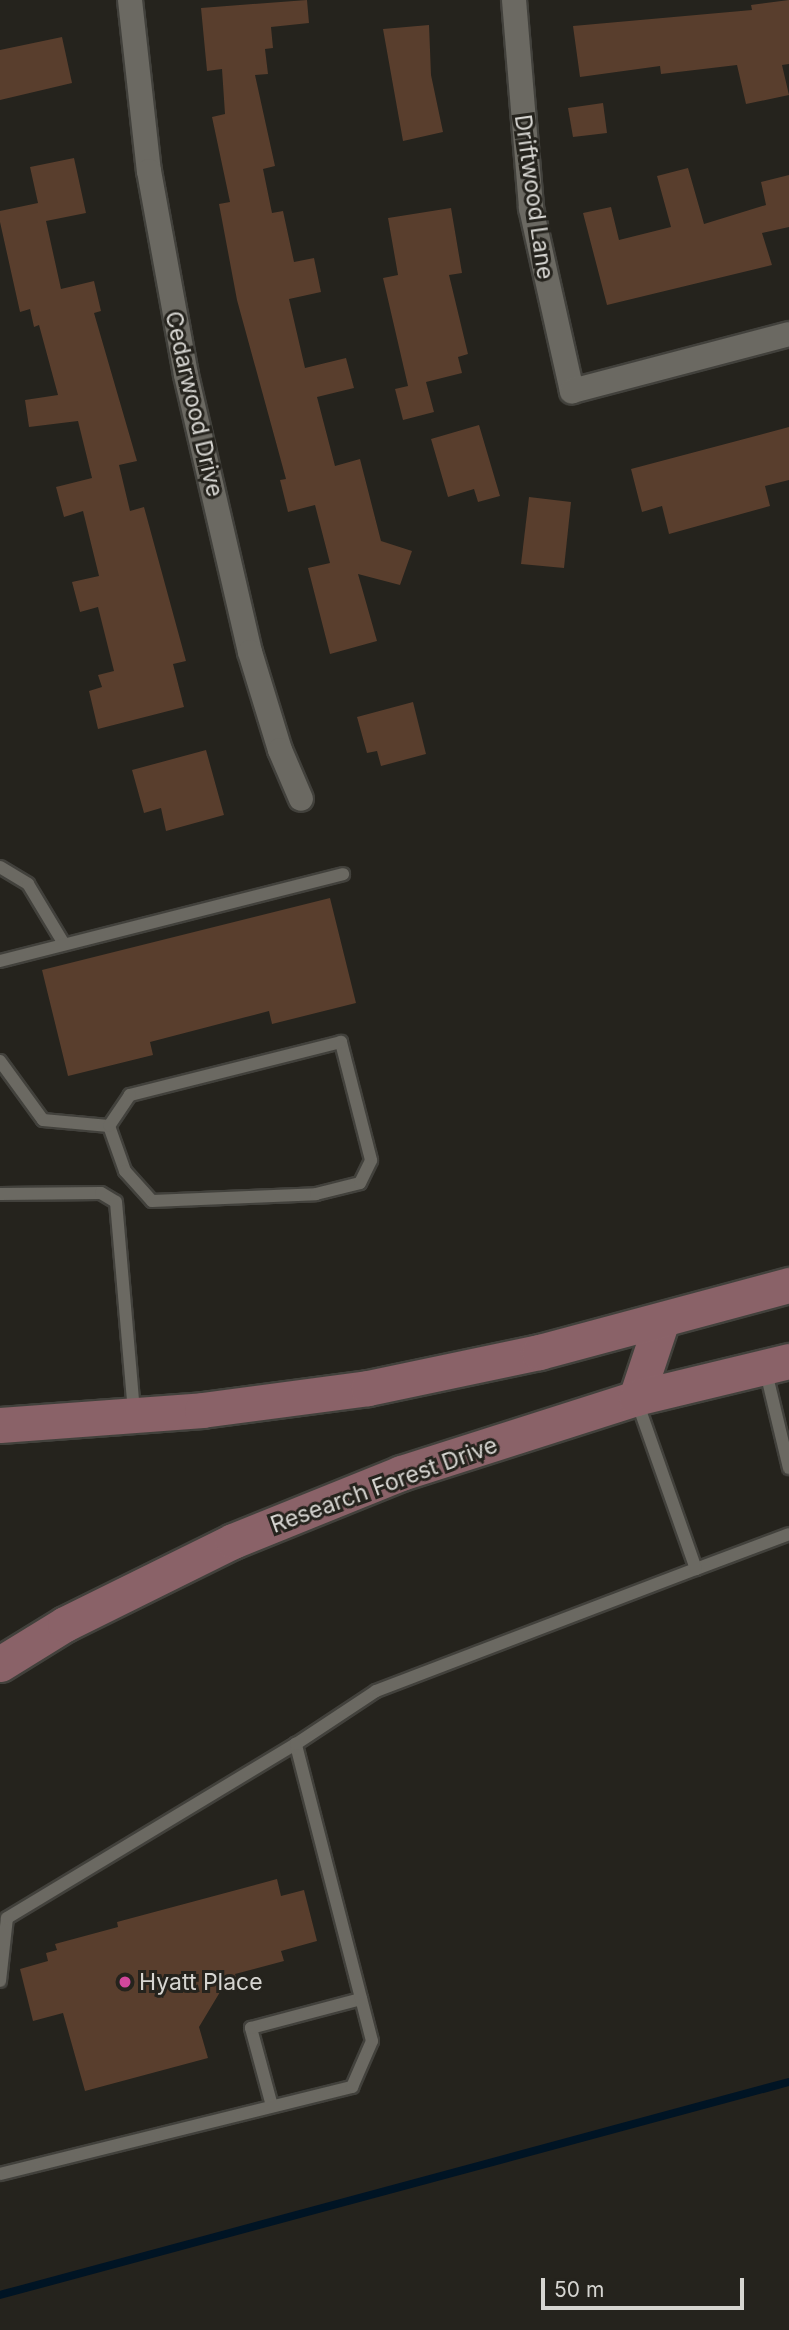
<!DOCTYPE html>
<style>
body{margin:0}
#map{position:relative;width:789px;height:2330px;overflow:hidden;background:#25231d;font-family:Inter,sans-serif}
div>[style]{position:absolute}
.stream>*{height:8px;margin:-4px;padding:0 4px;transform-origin:4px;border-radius:4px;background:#001424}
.building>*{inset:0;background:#593e2d}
.roads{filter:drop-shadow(2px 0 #42413c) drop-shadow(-2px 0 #42413c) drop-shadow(0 2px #42413c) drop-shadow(0 -2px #42413c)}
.service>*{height:12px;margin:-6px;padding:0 6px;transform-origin:6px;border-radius:6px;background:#6b6962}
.minor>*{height:24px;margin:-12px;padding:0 12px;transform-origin:12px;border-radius:12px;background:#6b6962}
.secondary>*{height:35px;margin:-17.5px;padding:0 17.5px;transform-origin:17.5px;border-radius:17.5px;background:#8a6268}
.dots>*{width:19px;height:19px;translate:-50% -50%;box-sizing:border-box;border:4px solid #25231d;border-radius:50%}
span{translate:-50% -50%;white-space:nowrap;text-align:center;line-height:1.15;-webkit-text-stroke:6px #25231d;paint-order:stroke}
.street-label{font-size:23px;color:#d6d5d1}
.poi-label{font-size:23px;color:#d6d5d1}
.left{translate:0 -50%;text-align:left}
.scale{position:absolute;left:541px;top:2278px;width:203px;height:32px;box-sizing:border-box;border:4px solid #d6d5d1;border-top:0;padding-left:9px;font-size:21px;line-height:24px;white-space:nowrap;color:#d6d5d1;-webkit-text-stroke:5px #25231d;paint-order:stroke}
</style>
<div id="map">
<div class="stream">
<i style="left:0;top:2295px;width:817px;rotate:-15.11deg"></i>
</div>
<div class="building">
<i style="clip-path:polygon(307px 0,309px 23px,271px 27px,273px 48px,265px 49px,268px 74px,255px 75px,275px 166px,263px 169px,272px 213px,283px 211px,294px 262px,314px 258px,321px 292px,289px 299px,305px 368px,346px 358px,354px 388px,317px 397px,335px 466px,360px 459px,381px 541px,412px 551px,400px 585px,358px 574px,377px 641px,330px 654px,308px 568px,330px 563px,315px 505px,288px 512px,280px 480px,286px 479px,237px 300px,219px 204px,230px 202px,212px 117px,225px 114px,222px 69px,207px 71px,201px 8px)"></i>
<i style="clip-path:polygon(789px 0,789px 64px,782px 65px,789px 95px,746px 104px,737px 65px,661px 74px,660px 66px,580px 77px,573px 26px,752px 10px,751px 5px)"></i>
<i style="clip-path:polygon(429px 25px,431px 75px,443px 132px,403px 141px,383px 29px)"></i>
<i style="clip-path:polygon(62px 37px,72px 83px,0 100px,0 50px)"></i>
<i style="clip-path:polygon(603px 103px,607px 133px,573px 137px,568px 108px)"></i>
<i style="clip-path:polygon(74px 158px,86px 213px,46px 221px,61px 289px,94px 281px,101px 311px,94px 313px,137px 461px,119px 465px,130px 511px,144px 507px,186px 661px,173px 664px,184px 707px,98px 729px,89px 691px,102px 687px,98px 675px,114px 671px,98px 607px,80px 612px,72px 582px,99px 576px,83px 511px,64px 517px,56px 487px,92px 478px,78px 421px,29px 427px,25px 400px,58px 395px,39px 325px,34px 327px,30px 309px,20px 312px,0 222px,0 211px,38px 203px,30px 167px)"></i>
<i style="clip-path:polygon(688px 168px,704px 224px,766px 205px,761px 182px,789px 175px,789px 227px,762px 233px,772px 265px,607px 305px,583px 213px,611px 207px,619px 240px,671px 227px,657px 176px)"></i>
<i style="clip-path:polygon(451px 208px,462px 273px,449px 275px,468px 354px,458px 357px,462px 373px,426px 382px,434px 412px,403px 420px,395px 389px,408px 386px,383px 278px,398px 275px,388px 218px)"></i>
<i style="clip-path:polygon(479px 425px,500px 496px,478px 502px,474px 489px,448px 497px,431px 439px)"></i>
<i style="clip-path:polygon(789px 427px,789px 480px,765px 486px,770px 506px,669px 534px,662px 506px,642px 512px,631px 469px)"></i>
<i style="clip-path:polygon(529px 497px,571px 502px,564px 568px,521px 564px)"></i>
<i style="clip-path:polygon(413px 702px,426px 754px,381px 766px,377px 751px,367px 753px,357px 717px)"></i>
<i style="clip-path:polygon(206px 750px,224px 815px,166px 831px,161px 808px,144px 813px,132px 770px)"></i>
<i style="clip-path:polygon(330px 898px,356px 1003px,272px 1024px,269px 1011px,150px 1042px,153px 1055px,68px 1076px,42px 970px)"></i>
<i style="clip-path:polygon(277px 1879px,281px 1896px,304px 1890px,317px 1941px,281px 1951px,284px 1961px,235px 1974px,237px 1979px,226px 1982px,199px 2027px,208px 2058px,85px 2091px,63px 2013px,33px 2021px,20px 1969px,48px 1961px,46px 1953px,57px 1950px,55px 1944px,118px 1927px,117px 1922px)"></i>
</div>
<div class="roads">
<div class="service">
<i style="left:0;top:867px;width:33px;rotate:31deg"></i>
<i style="left:28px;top:884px;width:70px;rotate:59deg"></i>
<i style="left:0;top:961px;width:354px;rotate:-14.2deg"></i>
<i style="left:0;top:1061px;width:73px;rotate:53.9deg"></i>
<i style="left:43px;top:1120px;width:66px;rotate:5.2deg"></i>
<i style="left:109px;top:1126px;width:48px;rotate:70.4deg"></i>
<i style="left:125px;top:1171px;width:40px;rotate:48deg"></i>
<i style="left:152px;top:1201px;width:164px;rotate:-2.4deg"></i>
<i style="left:316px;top:1194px;width:45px;rotate:-14deg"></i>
<i style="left:360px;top:1183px;width:25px;rotate:-64deg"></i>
<i style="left:371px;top:1160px;width:122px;rotate:-104.3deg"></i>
<i style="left:341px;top:1042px;width:218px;rotate:165.9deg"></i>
<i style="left:130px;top:1095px;width:37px;rotate:124deg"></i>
<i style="left:0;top:1194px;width:101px;rotate:-0.6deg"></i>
<i style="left:101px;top:1193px;width:17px;rotate:31deg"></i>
<i style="left:116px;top:1202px;width:211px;rotate:85.1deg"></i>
<i style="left:765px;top:1368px;width:103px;rotate:76.5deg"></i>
<i style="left:696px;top:1569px;width:99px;rotate:-20.6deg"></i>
<i style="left:0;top:1981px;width:63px;rotate:-83.7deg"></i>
<i style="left:7px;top:1918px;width:337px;rotate:-31.1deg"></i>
<i style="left:272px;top:2106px;width:81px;rotate:-105.1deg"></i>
<i style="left:251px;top:2028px;width:114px;rotate:-14.8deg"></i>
<i style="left:0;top:2174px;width:363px;rotate:-13.9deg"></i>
<i style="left:352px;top:2087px;width:50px;rotate:-66.5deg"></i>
<i style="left:372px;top:2041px;width:307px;rotate:-104.4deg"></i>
<i style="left:296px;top:1744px;width:96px;rotate:-33.5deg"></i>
<i style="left:376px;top:1691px;width:342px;rotate:-20.9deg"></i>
<i style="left:696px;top:1569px;width:180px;rotate:-109.4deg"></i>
</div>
<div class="minor">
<i style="left:130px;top:0;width:172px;rotate:83.7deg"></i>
<i style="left:149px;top:171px;width:207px;rotate:79.7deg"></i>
<i style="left:186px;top:375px;width:284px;rotate:77deg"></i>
<i style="left:250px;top:652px;width:102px;rotate:73deg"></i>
<i style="left:280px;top:750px;width:53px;rotate:66.8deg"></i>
<i style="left:514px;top:0;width:209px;rotate:85.3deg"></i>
<i style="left:531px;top:208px;width:188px;rotate:77.4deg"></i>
<i style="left:572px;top:391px;width:224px;rotate:-14.7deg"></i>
</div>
<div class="secondary">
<i style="left:636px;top:1398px;width:82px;rotate:-71.6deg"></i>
<i style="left:0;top:1425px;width:203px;rotate:-4.2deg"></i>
<i style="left:202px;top:1410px;width:167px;rotate:-7.5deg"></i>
<i style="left:368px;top:1388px;width:175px;rotate:-11.9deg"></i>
<i style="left:539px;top:1352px;width:259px;rotate:-15deg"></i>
<i style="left:0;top:1664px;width:76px;rotate:-31.6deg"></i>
<i style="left:65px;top:1624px;width:187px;rotate:-26.3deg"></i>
<i style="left:233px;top:1541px;width:181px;rotate:-22deg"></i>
<i style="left:401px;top:1473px;width:247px;rotate:-17.7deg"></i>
<i style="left:636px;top:1398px;width:157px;rotate:-13.6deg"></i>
</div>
</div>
<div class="dots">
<i style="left:125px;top:1982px;background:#d1479c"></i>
</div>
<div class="street-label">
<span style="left:534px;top:197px;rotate:82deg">Driftwood Lane</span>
<span style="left:194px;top:404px;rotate:77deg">Cedarwood Drive</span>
<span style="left:384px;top:1485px;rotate:-20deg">Research Forest Drive</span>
</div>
<div class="poi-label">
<span class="left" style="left:139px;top:1982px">Hyatt Place</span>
</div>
<div class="scale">50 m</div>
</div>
